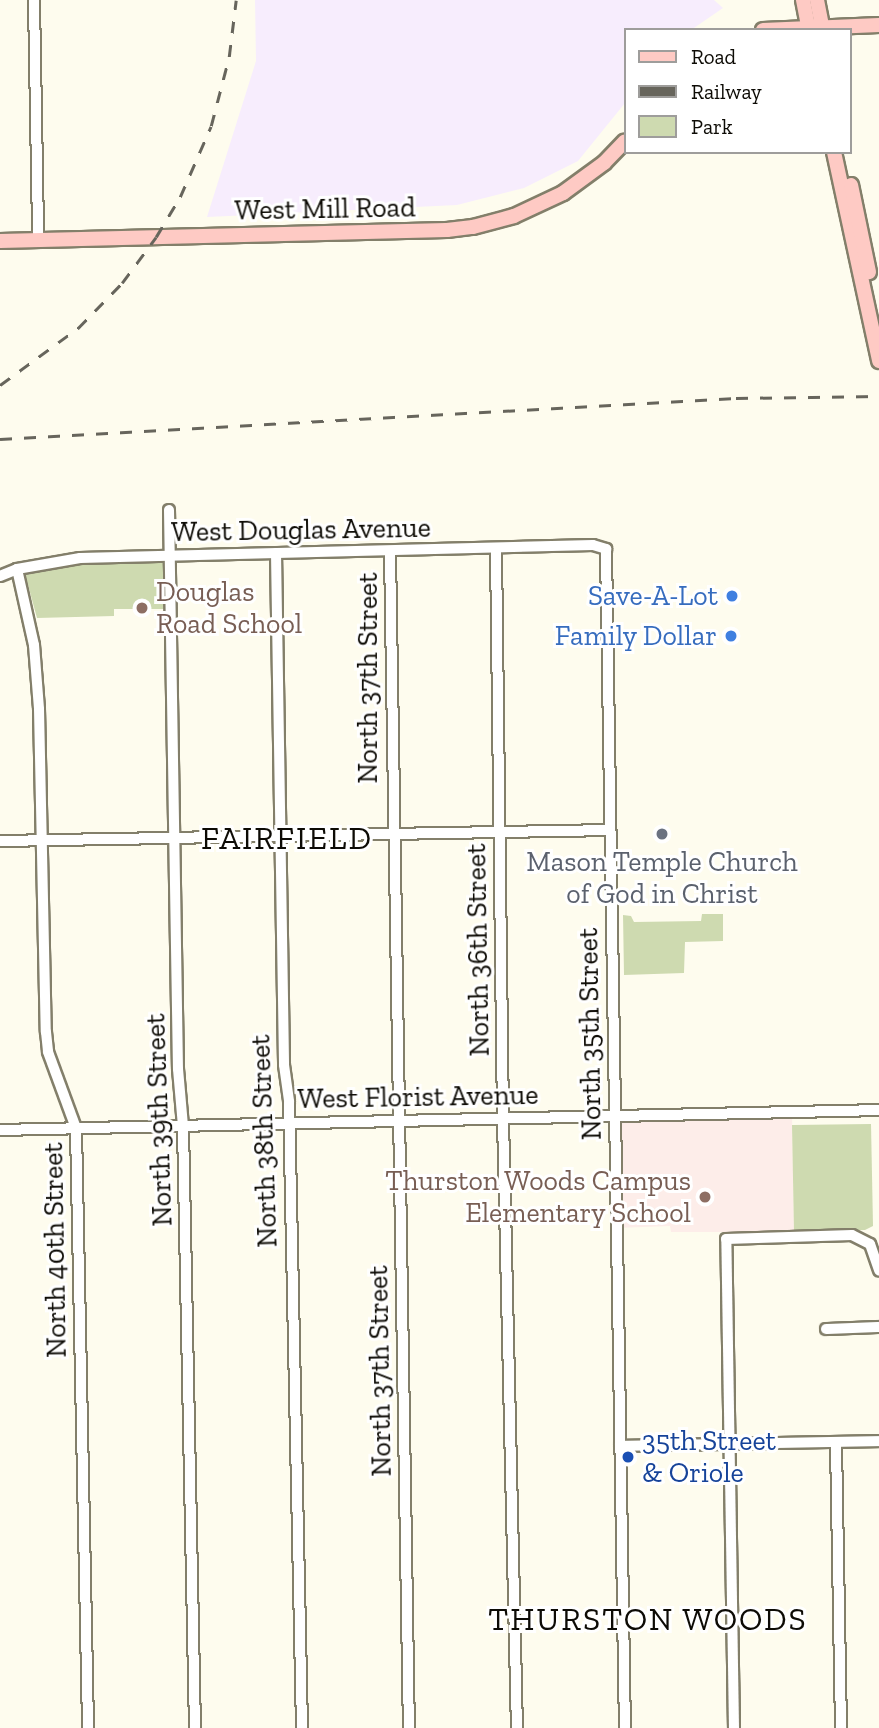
<!DOCTYPE html>
<style>
body{margin:0}
#map{position:relative;width:879px;height:1728px;overflow:hidden;background:#fefcee;font-family:"Zilla Slab",serif}
div>[style]{position:absolute}
.industrial>*{inset:0;background:#f7edfd}
.education>*{inset:0;background:#fdede9}
.green>*{inset:0;background:#cedab0}
.roads{filter:drop-shadow(2px 0 #837f6a) drop-shadow(-2px 0 #837f6a) drop-shadow(0 2px #837f6a) drop-shadow(0 -2px #837f6a)}
.minor>*{height:10px;margin:-5px;padding:0 5px;transform-origin:5px;border-radius:5px;background:#fff}
.major>*{height:14px;margin:-7px;padding:0 7px;transform-origin:7px;border-radius:7px;background:#fecac4}
.rail>*{height:2.5px;margin-top:-1.25px;transform-origin:0;background:repeating-linear-gradient(90deg,#67655c 0 12px,transparent 0 24px)}
.dots>*{width:19px;height:19px;translate:-50% -50%;box-sizing:border-box;border:4px solid #fff;border-radius:50%}
span{translate:-50% -50%;white-space:nowrap;text-align:center;line-height:1.15;-webkit-text-stroke:6px #fff;paint-order:stroke}
.street-label{font-size:28px;color:#0d0b05}
.education-label{font-size:28px;color:#785e54}
.left{translate:0 -50%;text-align:left}
.right{translate:-100% -50%;text-align:right}
.shop-label{font-size:28px;color:#366cbe}
.worship-label{font-size:28px;color:#5b616d}
.transit-label{font-size:28px;color:#164399}
.quarter-label{font-size:32px;color:#0d0b05;letter-spacing:2px}
.legend{position:absolute;left:624px;top:28px;width:228px;height:126px;box-sizing:border-box;background:#fff;border:2px solid #9e9d9b;margin:0;padding:9px 12px;list-style:none;font-size:21px;color:#0d0b05}
.legend li{display:flex;align-items:center;gap:14px;height:35px}
.legend b{width:35px;border:2px solid #9e9d9b}
</style>
<div id="map">
<div class="industrial">
<i style="clip-path:polygon(255px 0,714px 0,723px 8px,691px 30px,625px 30px,625px 103px,578px 161px,524px 188px,457px 205px,207px 217px,256px 61px)"></i>
</div>
<div class="education">
<i style="clip-path:polygon(792px 1112px,794px 1232px,671px 1232px,670px 1226px,616px 1228px,614px 1116px)"></i>
</div>
<div class="green">
<i style="clip-path:polygon(165px 562px,166px 609px,114px 609px,114px 616px,37px 618px,25px 574px,37px 569px,82px 563px)"></i>
<i style="clip-path:polygon(702px 914px,723px 914px,723px 941px,685px 942px,684px 973px,624px 975px,623px 915px,631px 916px,634px 922px,701px 921px)"></i>
<i style="clip-path:polygon(871px 1124px,873px 1226px,865px 1230px,794px 1232px,792px 1125px)"></i>
</div>
<div class="roads">
<div class="minor">
<i style="left:34px;top:0;width:239px;rotate:89deg"></i>
<i style="left:169px;top:510px;width:559px;rotate:89.08deg"></i>
<i style="left:178px;top:1069px;width:57px;rotate:85deg"></i>
<i style="left:183px;top:1126px;width:602px;rotate:88.86deg"></i>
<i style="left:496px;top:548px;width:570px;rotate:89.3deg"></i>
<i style="left:503px;top:1118px;width:610px;rotate:88.69deg"></i>
<i style="left:390px;top:551px;width:1177px;rotate:89.08deg"></i>
<i style="left:276px;top:553px;width:512px;rotate:89.1deg"></i>
<i style="left:284px;top:1065px;width:37px;rotate:82deg"></i>
<i style="left:289px;top:1102px;width:626px;rotate:88.81deg"></i>
<i style="left:17px;top:569px;width:78px;rotate:77.4deg"></i>
<i style="left:34px;top:645px;width:64px;rotate:85.5deg"></i>
<i style="left:39px;top:709px;width:323px;rotate:88.8deg"></i>
<i style="left:46px;top:1032px;width:20px;rotate:84deg"></i>
<i style="left:48px;top:1052px;width:81px;rotate:69.8deg"></i>
<i style="left:76px;top:1128px;width:600px;rotate:88.85deg"></i>
<i style="left:0;top:576px;width:18px;rotate:-22deg"></i>
<i style="left:17px;top:569px;width:64px;rotate:-9.9deg"></i>
<i style="left:80px;top:558px;width:513px;rotate:-1.45deg"></i>
<i style="left:593px;top:545px;width:14px;rotate:17deg"></i>
<i style="left:606px;top:549px;width:1179px;rotate:89.08deg"></i>
<i style="left:0;top:841px;width:610px;rotate:-1.03deg"></i>
<i style="left:0;top:1130px;width:879px;rotate:-1.3deg"></i>
<i style="left:826px;top:1329px;width:53px;rotate:-2.2deg"></i>
<i style="left:836px;top:1442px;width:286px;rotate:89deg"></i>
<i style="left:620px;top:1446px;width:259px;rotate:-1.1deg"></i>
<i style="left:734px;top:1728px;width:489px;rotate:-90.9deg"></i>
<i style="left:726px;top:1239px;width:126px;rotate:-1.8deg"></i>
<i style="left:852px;top:1235px;width:20px;rotate:27deg"></i>
<i style="left:870px;top:1244px;width:28px;rotate:71deg"></i>
</div>
<div class="major">
<i style="left:803px;top:0;width:31px;rotate:79deg"></i>
<i style="left:817px;top:0;width:31px;rotate:79deg"></i>
<i style="left:763px;top:30px;width:116px;rotate:-2.5deg"></i>
<i style="left:834px;top:152px;width:214px;rotate:77.8deg"></i>
<i style="left:851px;top:185px;width:89px;rotate:78.3deg"></i>
<i style="left:0;top:241px;width:447px;rotate:-1.4deg"></i>
<i style="left:447px;top:230px;width:26px;rotate:-7deg"></i>
<i style="left:473px;top:227px;width:42px;rotate:-15deg"></i>
<i style="left:514px;top:216px;width:54px;rotate:-25.1deg"></i>
<i style="left:563px;top:193px;width:51px;rotate:-36.2deg"></i>
<i style="left:604px;top:163px;width:30px;rotate:-46deg"></i>
</div>
</div>
<div class="rail">
<i style="left:0;top:385px;width:97px;rotate:-36.2deg"></i>
<i style="left:78px;top:328px;width:63px;rotate:-45.6deg"></i>
<i style="left:122px;top:283px;width:57px;rotate:-53.5deg"></i>
<i style="left:156px;top:237px;width:47px;rotate:-59deg"></i>
<i style="left:180px;top:197px;width:77px;rotate:-66.4deg"></i>
<i style="left:211px;top:126px;width:71px;rotate:-75.4deg"></i>
<i style="left:229px;top:57px;width:57px;rotate:-83deg"></i>
<i style="left:0;top:439px;width:737px;rotate:-3.19deg"></i>
<i style="left:736px;top:398px;width:143px;rotate:-0.8deg"></i>
</div>
<div class="dots">
<i style="left:732px;top:596px;background:#3f7fe0"></i>
<i style="left:142px;top:608px;background:#8d6e63"></i>
<i style="left:731px;top:636px;background:#3f7fe0"></i>
<i style="left:662px;top:834px;background:#6b7280"></i>
<i style="left:705px;top:1197px;background:#8d6e63"></i>
<i style="left:628px;top:1457px;background:#1a4fb4"></i>
</div>
<div class="street-label">
<span style="left:325px;top:209px;rotate:-1deg">West Mill Road</span>
<span style="left:301px;top:530px;rotate:-1deg">West Douglas Avenue</span>
<span style="left:368px;top:678px;rotate:-90deg">North 37th Street</span>
<span style="left:478px;top:950px;rotate:-91deg">North 36th Street</span>
<span style="left:590px;top:1034px;rotate:-91deg">North 35th Street</span>
<span style="left:418px;top:1097px;rotate:-1deg">West Florist Avenue</span>
<span style="left:159px;top:1120px;rotate:-92deg">North 39th Street</span>
<span style="left:264px;top:1141px;rotate:-92deg">North 38th Street</span>
<span style="left:55px;top:1250px;rotate:-91deg">North 40th Street</span>
<span style="left:380px;top:1371px;rotate:-91deg">North 37th Street</span>
</div>
<div class="education-label">
<span class="left" style="left:156px;top:608px">Douglas<br>Road School</span>
<span class="right" style="left:691px;top:1197px">Thurston Woods Campus<br>Elementary School</span>
</div>
<div class="shop-label">
<span class="right" style="left:718px;top:596px">Save-A-Lot</span>
<span class="right" style="left:717px;top:636px">Family Dollar</span>
</div>
<div class="worship-label">
<span style="left:662px;top:878px">Mason Temple Church<br>of God in Christ</span>
</div>
<div class="transit-label">
<span class="left" style="left:642px;top:1457px">35th Street<br>&amp; Oriole</span>
</div>
<div class="quarter-label">
<span style="left:287px;top:838px">FAIRFIELD</span>
<span style="left:648px;top:1619px">THURSTON WOODS</span>
</div>
<ul class="legend">
<li><b style="height:9px;background:#fecac4"></b>Road</li>
<li><b style="height:9px;background:#67655c"></b>Railway</li>
<li><b style="height:19px;background:#cedab0"></b>Park</li>
</ul>
</div>
